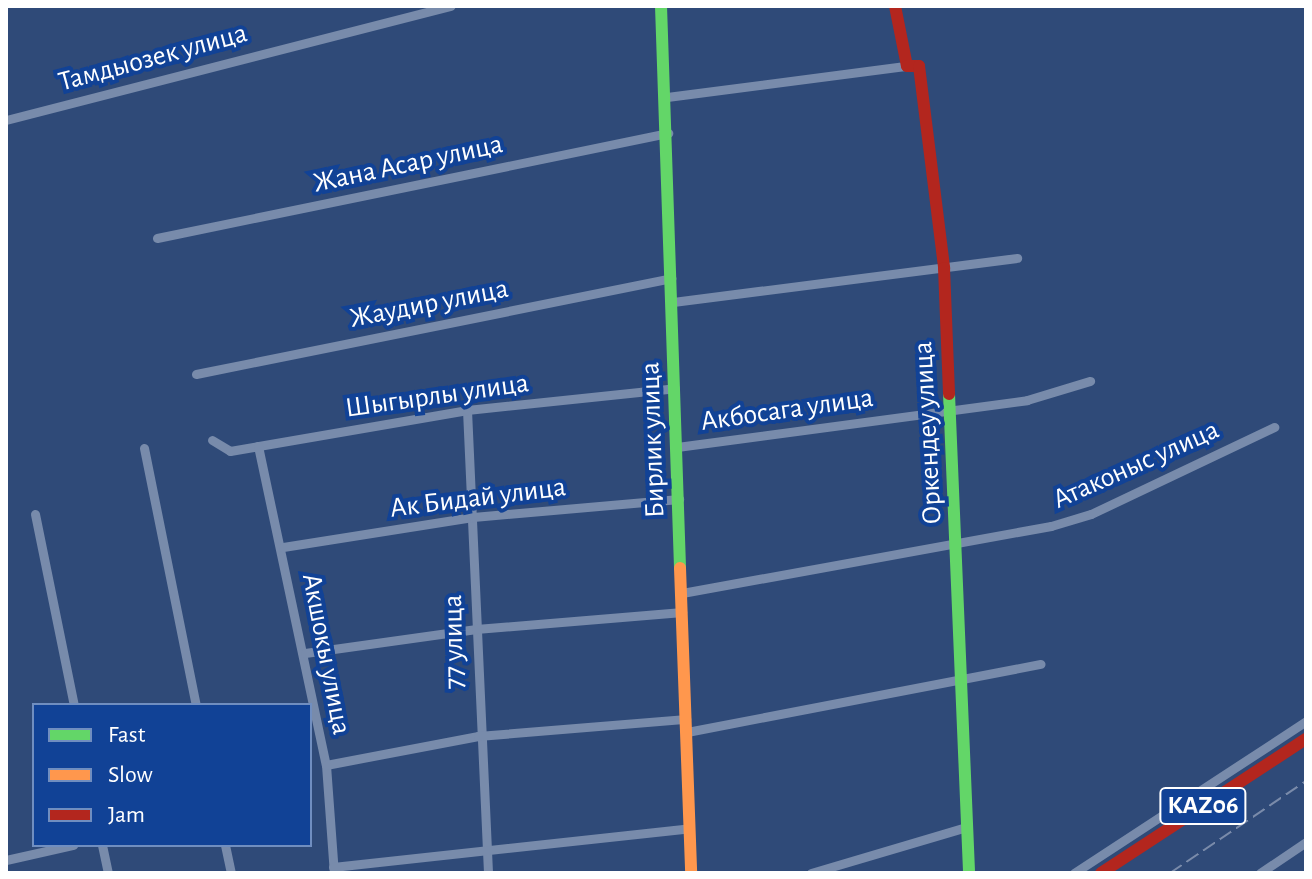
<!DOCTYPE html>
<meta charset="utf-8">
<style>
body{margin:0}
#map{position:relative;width:1312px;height:879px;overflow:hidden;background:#2f4a78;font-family:"Alegreya Sans",sans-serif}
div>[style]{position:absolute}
.street>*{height:9px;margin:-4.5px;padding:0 4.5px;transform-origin:4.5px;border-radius:4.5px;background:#788bab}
.fast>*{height:12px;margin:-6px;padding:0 6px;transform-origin:6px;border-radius:6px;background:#63d668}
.slow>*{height:12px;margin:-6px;padding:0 6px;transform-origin:6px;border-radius:6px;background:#ff974d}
.jam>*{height:12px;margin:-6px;padding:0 6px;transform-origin:6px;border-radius:6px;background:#b3261e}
.rail>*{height:2px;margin-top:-1px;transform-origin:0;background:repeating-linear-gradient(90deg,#7a8baa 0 14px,transparent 0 20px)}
span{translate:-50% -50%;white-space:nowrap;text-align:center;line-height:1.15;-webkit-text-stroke:8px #114296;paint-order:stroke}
.shield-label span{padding:2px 6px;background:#114296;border:2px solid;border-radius:6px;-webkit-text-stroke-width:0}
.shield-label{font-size:26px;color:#fff;font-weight:700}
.street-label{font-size:28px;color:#fff}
.frame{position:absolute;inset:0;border:8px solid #fff;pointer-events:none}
.legend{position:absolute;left:32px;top:703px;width:280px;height:144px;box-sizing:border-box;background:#114296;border:2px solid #708ec0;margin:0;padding:10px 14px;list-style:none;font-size:24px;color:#fff}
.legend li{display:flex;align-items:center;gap:16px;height:40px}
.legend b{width:40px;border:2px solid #708ec0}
</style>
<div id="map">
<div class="street">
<i style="left:667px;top:97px;width:242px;rotate:-7.4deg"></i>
<i style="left:6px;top:120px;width:459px;rotate:-14.4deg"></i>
<i style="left:157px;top:238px;width:522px;rotate:-11.61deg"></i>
<i style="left:673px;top:302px;width:347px;rotate:-7.3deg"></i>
<i style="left:196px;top:374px;width:485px;rotate:-11.4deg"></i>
<i style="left:467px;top:410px;width:463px;rotate:87.4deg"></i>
<i style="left:212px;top:440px;width:21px;rotate:31deg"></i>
<i style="left:230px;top:451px;width:241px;rotate:-9.8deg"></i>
<i style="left:467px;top:410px;width:209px;rotate:-6deg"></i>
<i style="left:258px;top:446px;width:326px;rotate:78deg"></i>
<i style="left:326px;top:765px;width:108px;rotate:85.8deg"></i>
<i style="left:677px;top:447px;width:353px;rotate:-7.6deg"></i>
<i style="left:1027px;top:400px;width:66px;rotate:-16.8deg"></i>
<i style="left:144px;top:448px;width:262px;rotate:78.6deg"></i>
<i style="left:35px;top:514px;width:195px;rotate:78.5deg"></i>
<i style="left:283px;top:547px;width:192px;rotate:-9deg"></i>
<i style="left:473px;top:517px;width:207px;rotate:-5deg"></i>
<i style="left:682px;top:593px;width:375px;rotate:-10.3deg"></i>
<i style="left:1051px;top:526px;width:42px;rotate:-16.7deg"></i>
<i style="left:1091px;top:514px;width:203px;rotate:-25.4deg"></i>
<i style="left:305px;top:653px;width:173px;rotate:-8deg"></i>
<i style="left:476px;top:629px;width:207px;rotate:-4.7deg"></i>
<i style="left:687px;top:732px;width:360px;rotate:-10.9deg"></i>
<i style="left:326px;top:765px;width:155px;rotate:-10.8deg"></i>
<i style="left:478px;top:736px;width:209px;rotate:-4.7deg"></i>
<i style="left:102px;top:845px;width:29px;rotate:78deg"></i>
<i style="left:225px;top:845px;width:29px;rotate:78deg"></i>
<i style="left:6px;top:860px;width:69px;rotate:-12.6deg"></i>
<i style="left:333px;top:867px;width:359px;rotate:-6.2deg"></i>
<i style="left:811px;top:873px;width:159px;rotate:-16.5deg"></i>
<i style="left:1074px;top:873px;width:277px;rotate:-33.2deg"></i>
<i style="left:1260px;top:873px;width:55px;rotate:-34deg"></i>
</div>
<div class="fast">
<i style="left:661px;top:6px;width:562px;rotate:88.06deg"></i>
<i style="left:949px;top:394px;width:479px;rotate:87.6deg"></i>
</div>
<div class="slow">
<i style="left:680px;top:568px;width:305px;rotate:87.9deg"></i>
</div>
<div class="jam">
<i style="left:895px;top:6px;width:61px;rotate:78.7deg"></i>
<i style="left:907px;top:66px;width:12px"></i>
<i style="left:919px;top:66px;width:204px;rotate:82.9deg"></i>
<i style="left:944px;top:268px;width:126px;rotate:87.7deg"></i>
<i style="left:1101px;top:873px;width:245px;rotate:-33.2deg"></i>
</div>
<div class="rail">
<i style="left:1170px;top:873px;width:164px;rotate:-34.1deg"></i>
</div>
<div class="shield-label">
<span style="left:1203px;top:806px">KАZ06</span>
</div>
<div class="street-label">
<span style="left:153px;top:58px;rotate:-15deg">Тамдыозек улица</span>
<span style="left:408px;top:164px;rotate:-12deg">Жана Асар улица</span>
<span style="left:429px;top:304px;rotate:-11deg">Жаудир улица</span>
<span style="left:437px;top:396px;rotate:-8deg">Шыгырлы улица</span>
<span style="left:787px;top:410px;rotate:-8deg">Акбосага улица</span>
<span style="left:928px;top:433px;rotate:-93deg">Оркендеу улица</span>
<span style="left:653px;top:440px;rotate:-92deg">Бирлик улица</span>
<span style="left:1136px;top:465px;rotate:-24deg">Атаконыс улица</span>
<span style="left:478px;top:498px;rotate:-7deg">Ак Бидай улица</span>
<span style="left:454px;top:642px;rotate:-91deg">77 улица</span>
<span style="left:326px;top:654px;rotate:79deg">Акшокы улица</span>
</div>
<div class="frame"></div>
<ul class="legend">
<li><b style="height:10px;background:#63d668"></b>Fast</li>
<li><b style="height:10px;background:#ff974d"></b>Slow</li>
<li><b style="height:10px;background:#b3261e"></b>Jam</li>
</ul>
</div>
